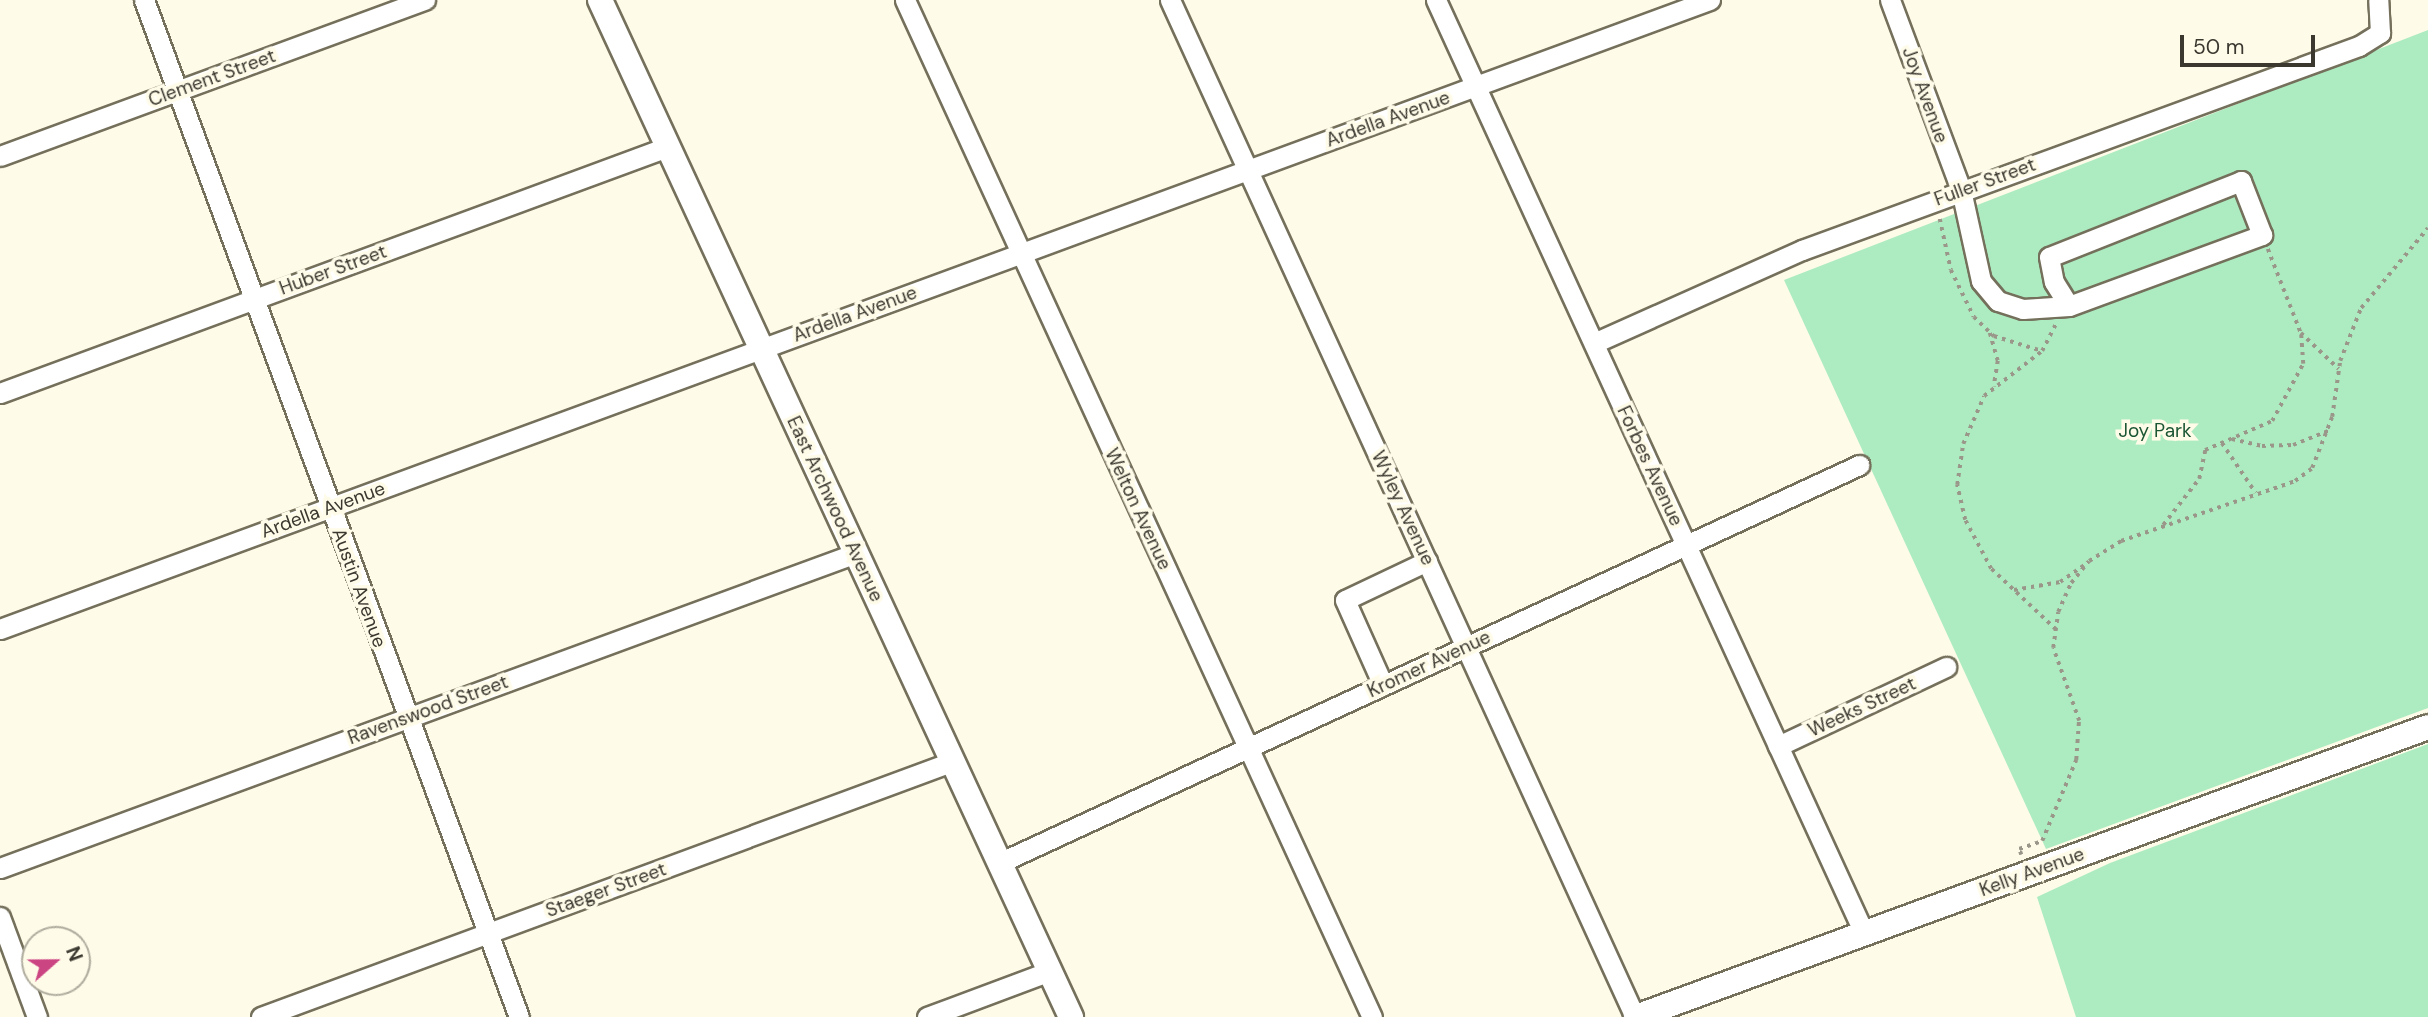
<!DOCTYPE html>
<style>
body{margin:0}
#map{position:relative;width:2428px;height:1017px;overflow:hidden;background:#fffbe9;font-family:"DM Sans",sans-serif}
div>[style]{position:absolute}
.green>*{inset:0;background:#adecc1}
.path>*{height:3.5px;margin-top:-1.75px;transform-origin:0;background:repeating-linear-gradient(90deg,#9a978a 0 3.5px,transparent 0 8.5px)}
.roads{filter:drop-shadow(2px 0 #74705b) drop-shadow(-2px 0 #74705b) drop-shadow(0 2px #74705b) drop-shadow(0 -2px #74705b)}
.minor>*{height:19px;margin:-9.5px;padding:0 9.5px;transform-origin:9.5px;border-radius:9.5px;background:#fff}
.major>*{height:24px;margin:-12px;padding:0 12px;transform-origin:12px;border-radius:12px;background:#fff}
span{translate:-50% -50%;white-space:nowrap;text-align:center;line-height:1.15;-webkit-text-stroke:7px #fffbe9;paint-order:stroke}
.street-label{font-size:19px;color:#3a382f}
.park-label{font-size:19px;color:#1b5634}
.north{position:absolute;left:21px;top:926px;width:70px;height:70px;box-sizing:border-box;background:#fffbe9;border:2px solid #b0ad9f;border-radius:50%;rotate:69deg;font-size:19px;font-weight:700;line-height:28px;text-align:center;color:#3a382f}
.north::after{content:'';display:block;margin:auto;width:24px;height:32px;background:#cc4583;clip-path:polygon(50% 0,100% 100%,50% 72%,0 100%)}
.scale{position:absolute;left:2180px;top:35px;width:135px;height:32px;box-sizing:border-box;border:4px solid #3a382f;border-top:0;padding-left:9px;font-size:21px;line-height:24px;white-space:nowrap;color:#3a382f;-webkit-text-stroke:5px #fffbe9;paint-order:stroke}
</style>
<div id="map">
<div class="green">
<i style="clip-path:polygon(2428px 30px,2428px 708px,2046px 849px,1784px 280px)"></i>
<i style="clip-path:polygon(2428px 744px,2428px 1017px,2076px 1017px,2037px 897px,2110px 863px)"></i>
</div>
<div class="path">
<i style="left:1940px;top:219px;width:52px;rotate:77.8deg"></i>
<i style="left:1951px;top:270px;width:52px;rotate:63.9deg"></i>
<i style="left:1974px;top:317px;width:28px;rotate:44deg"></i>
<i style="left:1994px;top:336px;width:50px;rotate:17.4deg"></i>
<i style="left:2268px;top:249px;width:90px;rotate:68.6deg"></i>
<i style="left:2301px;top:333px;width:52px;rotate:43.5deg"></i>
<i style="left:1990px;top:333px;width:29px;rotate:74deg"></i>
<i style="left:1998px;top:361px;width:26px;rotate:99deg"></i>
<i style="left:2232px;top:439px;width:31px;rotate:13deg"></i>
<i style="left:2262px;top:446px;width:31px;rotate:-2deg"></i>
<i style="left:2293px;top:445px;width:38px;rotate:-22deg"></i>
<i style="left:2222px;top:443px;width:60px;rotate:55.8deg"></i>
<i style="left:2163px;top:525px;width:58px;rotate:-52deg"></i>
<i style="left:2199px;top:479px;width:30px;rotate:-78deg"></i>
<i style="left:2205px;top:450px;width:73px;rotate:-23.4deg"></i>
<i style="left:2272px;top:421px;width:65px;rotate:-61.5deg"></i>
<i style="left:2303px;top:364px;width:31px;rotate:-94deg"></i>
<i style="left:2014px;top:590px;width:47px;rotate:-9.9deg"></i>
<i style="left:2060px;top:582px;width:29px;rotate:-35deg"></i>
<i style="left:2056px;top:630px;width:89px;rotate:-136.8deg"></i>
<i style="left:1991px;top:569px;width:55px;rotate:-118deg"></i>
<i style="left:1965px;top:520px;width:36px;rotate:-103deg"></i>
<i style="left:1957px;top:485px;width:41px;rotate:-81.7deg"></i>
<i style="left:1963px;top:444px;width:52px;rotate:-66.4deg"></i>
<i style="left:1984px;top:396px;width:73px;rotate:-37.8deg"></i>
<i style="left:2042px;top:351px;width:31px;rotate:-63deg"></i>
<i style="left:2021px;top:855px;width:6px;rotate:-108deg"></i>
<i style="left:2019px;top:849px;width:24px;rotate:-19deg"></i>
<i style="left:2042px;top:841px;width:88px;rotate:-67.2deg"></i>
<i style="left:2076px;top:760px;width:39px;rotate:-86deg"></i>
<i style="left:2079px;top:721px;width:77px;rotate:-109.6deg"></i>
<i style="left:2053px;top:648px;width:36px;rotate:-82deg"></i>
<i style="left:2058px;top:612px;width:32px;rotate:-66deg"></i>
<i style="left:2071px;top:583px;width:28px;rotate:-51deg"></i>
<i style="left:2089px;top:561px;width:38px;rotate:-32deg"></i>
<i style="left:2121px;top:541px;width:184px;rotate:-19deg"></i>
<i style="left:2295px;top:481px;width:21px;rotate:-37deg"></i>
<i style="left:2312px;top:468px;width:55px;rotate:-68.6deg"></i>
<i style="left:2332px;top:417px;width:57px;rotate:-81.9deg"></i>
<i style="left:2340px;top:361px;width:57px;rotate:-68.4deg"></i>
<i style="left:2361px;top:308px;width:104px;rotate:-50.1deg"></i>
</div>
<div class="roads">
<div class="minor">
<i style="left:144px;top:0;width:1084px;rotate:69.76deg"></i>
<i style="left:905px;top:0;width:1119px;rotate:65.34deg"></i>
<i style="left:1170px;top:0;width:1118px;rotate:65.43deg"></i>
<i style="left:1436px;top:0;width:1026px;rotate:65.36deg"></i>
<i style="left:1890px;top:0;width:203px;rotate:69.5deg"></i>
<i style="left:1961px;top:190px;width:93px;rotate:77.6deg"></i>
<i style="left:1981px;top:281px;width:26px;rotate:50deg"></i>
<i style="left:1998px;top:301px;width:26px;rotate:18deg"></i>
<i style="left:2023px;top:309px;width:46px;rotate:-3.7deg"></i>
<i style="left:2069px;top:306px;width:206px;rotate:-20.2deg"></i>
<i style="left:2262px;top:235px;width:58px;rotate:-111.3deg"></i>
<i style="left:2241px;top:181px;width:206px;rotate:158.4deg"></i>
<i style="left:2049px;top:257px;width:25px;rotate:79deg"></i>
<i style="left:2054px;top:282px;width:28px;rotate:58deg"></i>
<i style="left:0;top:156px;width:453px;rotate:-20.2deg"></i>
<i style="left:1594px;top:343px;width:228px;rotate:-24.1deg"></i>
<i style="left:1802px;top:250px;width:593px;rotate:-20.12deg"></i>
<i style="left:2359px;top:46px;width:25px;rotate:-32deg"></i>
<i style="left:2380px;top:33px;width:33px;rotate:-93deg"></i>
<i style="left:0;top:393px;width:711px;rotate:-20.24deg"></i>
<i style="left:0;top:629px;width:1822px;rotate:-20.2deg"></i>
<i style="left:1383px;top:685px;width:93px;rotate:-114.1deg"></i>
<i style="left:1345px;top:600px;width:91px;rotate:-25.4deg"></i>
<i style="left:1778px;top:746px;width:186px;rotate:-25.2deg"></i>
<i style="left:999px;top:863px;width:948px;rotate:-24.83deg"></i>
<i style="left:0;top:868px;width:912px;rotate:-20.2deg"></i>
<i style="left:0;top:917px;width:107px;rotate:69.7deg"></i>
<i style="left:261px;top:1017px;width:736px;rotate:-20.28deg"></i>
<i style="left:927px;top:1017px;width:131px;rotate:-20.5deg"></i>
</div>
<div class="major">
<i style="left:600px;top:0;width:1121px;rotate:65.15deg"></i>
<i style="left:1636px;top:1017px;width:843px;rotate:-20.11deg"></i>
</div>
</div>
<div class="street-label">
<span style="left:212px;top:78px;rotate:-20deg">Clement Street</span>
<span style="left:1925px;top:95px;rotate:70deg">Joy Avenue</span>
<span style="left:1388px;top:119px;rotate:-20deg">Ardella Avenue</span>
<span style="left:1985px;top:182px;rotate:-20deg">Fuller Street</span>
<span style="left:333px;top:270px;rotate:-20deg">Huber Street</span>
<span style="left:855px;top:314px;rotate:-20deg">Ardella Avenue</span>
<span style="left:1650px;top:466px;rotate:65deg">Forbes Avenue</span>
<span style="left:1403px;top:508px;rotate:65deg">Wyley Avenue</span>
<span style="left:835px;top:509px;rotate:65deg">East Archwood Avenue</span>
<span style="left:1138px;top:509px;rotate:65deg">Welton Avenue</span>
<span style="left:323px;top:510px;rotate:-20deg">Ardella Avenue</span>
<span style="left:359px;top:588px;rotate:70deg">Austin Avenue</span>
<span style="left:1429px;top:664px;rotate:-25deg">Kromer Avenue</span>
<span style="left:1862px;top:707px;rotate:-25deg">Weeks Street</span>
<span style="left:428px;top:710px;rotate:-20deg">Ravenswood Street</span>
<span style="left:2032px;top:872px;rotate:-20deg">Kelly Avenue</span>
<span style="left:606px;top:890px;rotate:-20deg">Staeger Street</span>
</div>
<div class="park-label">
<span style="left:2155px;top:431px">Joy Park</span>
</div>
<div class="north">N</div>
<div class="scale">50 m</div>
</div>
